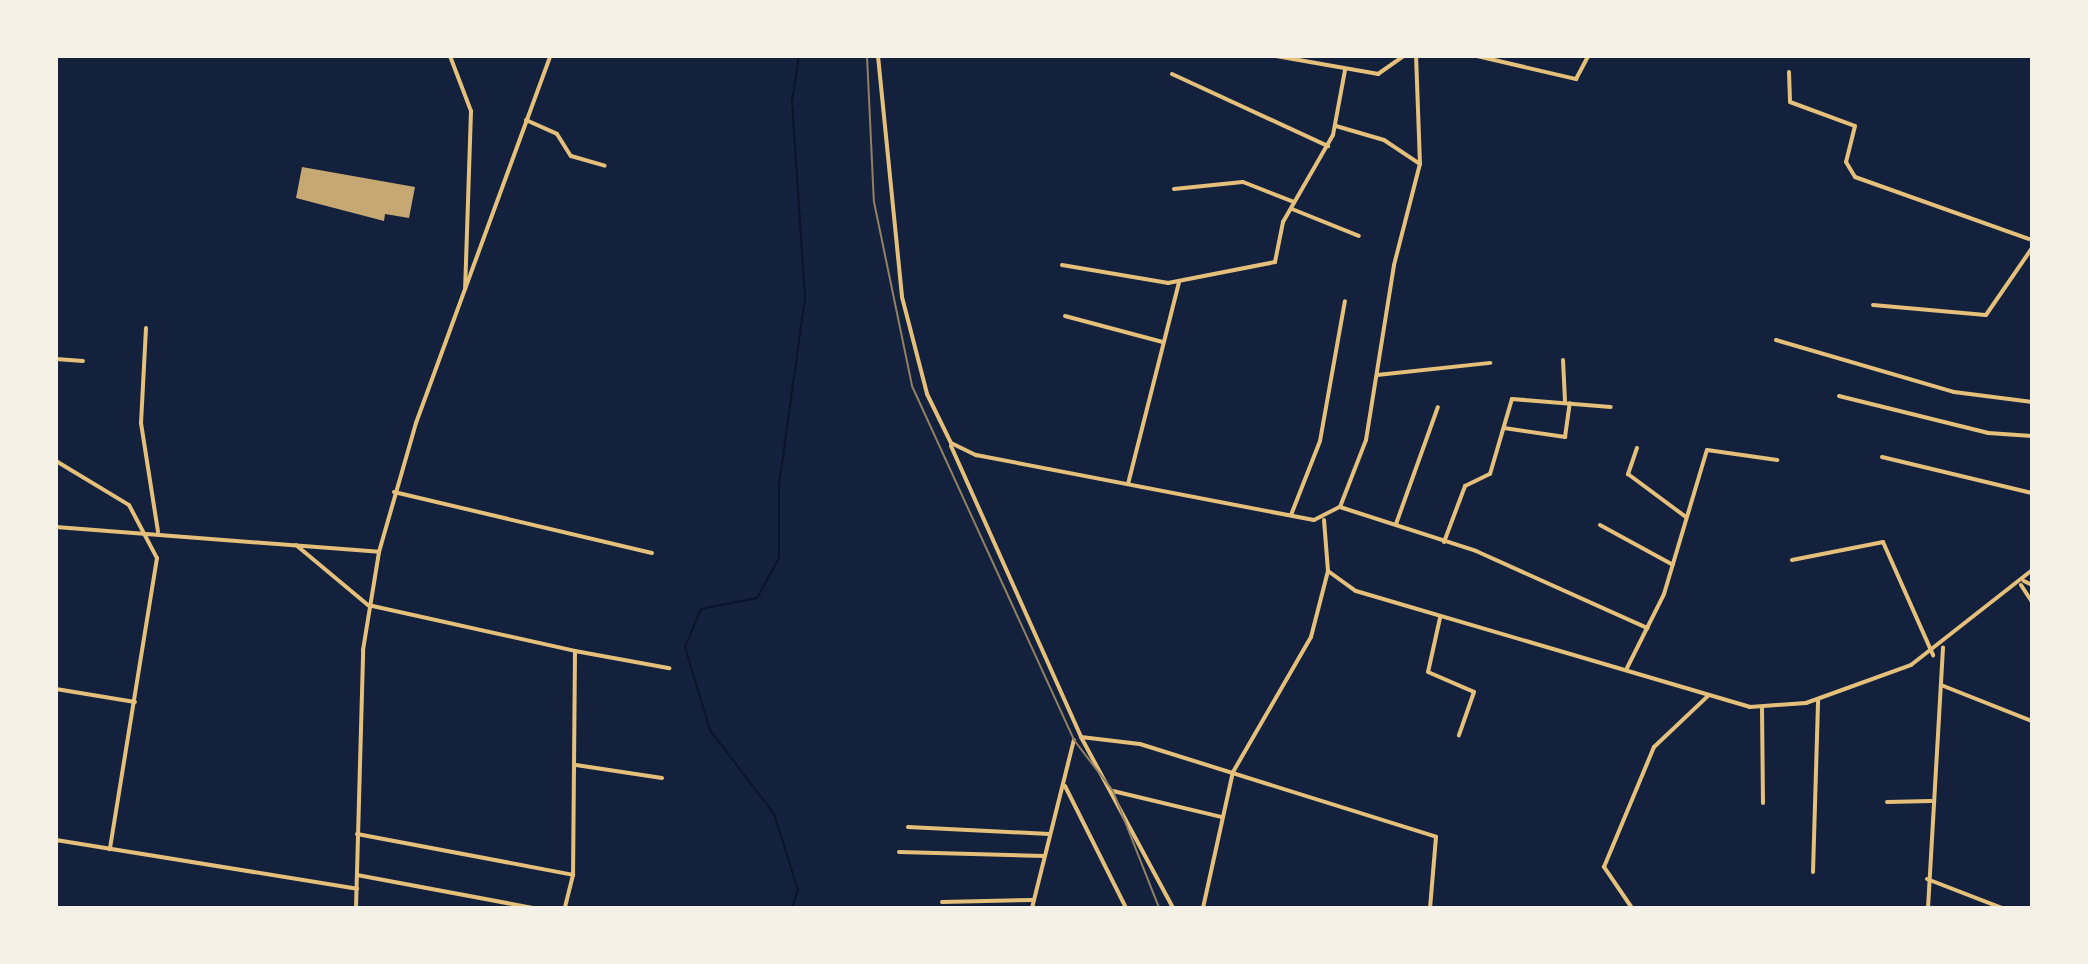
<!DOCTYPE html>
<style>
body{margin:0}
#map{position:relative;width:2088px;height:964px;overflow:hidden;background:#14213d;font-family:Poppins,sans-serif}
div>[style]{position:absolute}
.stream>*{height:2px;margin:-1px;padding:0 1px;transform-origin:1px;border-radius:1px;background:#0b132b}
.building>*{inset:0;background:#c6a872}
.minor>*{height:4px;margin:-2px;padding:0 2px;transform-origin:2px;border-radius:2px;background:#e5c07b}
.rail>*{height:2px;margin:-1px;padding:0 1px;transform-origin:1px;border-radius:1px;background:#918062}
span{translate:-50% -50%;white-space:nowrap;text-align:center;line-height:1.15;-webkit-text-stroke:8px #f6f1e7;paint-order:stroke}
.frame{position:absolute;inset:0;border:58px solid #f6f1e7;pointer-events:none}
</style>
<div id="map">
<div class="stream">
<i style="left:792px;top:908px;width:19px;rotate:-72deg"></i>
<i style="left:798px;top:890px;width:80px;rotate:-107.5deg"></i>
<i style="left:774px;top:814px;width:106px;rotate:-127.3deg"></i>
<i style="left:710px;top:730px;width:87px;rotate:-106.8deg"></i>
<i style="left:685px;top:647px;width:41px;rotate:-67.2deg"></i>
<i style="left:701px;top:609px;width:57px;rotate:-11.1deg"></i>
<i style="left:757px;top:598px;width:46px;rotate:-61.2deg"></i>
<i style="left:779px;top:558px;width:73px;rotate:-90deg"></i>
<i style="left:779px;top:485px;width:190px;rotate:-82.1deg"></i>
<i style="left:805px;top:297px;width:196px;rotate:-93.8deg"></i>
<i style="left:792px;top:101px;width:46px;rotate:-81.2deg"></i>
</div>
<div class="building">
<i style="clip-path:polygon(302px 167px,415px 187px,409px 218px,385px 214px,384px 221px,296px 198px)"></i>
</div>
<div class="minor">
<i style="left:450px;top:56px;width:59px;rotate:69.1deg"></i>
<i style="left:471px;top:111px;width:178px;rotate:91.9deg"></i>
<i style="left:878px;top:56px;width:242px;rotate:84.3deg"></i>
<i style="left:902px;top:297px;width:100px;rotate:75.5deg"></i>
<i style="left:927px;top:394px;width:55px;rotate:63.9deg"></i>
<i style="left:951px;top:443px;width:28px;rotate:26deg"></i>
<i style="left:976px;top:455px;width:344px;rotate:10.9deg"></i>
<i style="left:1314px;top:520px;width:29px;rotate:-27deg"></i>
<i style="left:1340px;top:507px;width:72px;rotate:-68.8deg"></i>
<i style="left:1366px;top:440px;width:177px;rotate:-80.9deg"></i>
<i style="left:1394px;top:265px;width:104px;rotate:-75.6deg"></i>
<i style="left:1420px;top:164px;width:108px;rotate:-92.1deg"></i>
<i style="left:1276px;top:56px;width:104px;rotate:10deg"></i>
<i style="left:1378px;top:74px;width:32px;rotate:-35deg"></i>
<i style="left:1477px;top:56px;width:102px;rotate:13.1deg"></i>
<i style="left:1576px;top:79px;width:26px;rotate:-62deg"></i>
<i style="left:1789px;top:72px;width:30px;rotate:88deg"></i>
<i style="left:1790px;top:102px;width:69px;rotate:20.3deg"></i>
<i style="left:1855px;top:126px;width:37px;rotate:104deg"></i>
<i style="left:1846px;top:162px;width:17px;rotate:59deg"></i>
<i style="left:1855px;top:177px;width:188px;rotate:19.6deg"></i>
<i style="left:1172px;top:74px;width:172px;rotate:24.8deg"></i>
<i style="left:526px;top:120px;width:34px;rotate:24deg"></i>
<i style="left:557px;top:134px;width:26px;rotate:58deg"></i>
<i style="left:571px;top:156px;width:35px;rotate:16deg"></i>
<i style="left:1336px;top:126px;width:50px;rotate:16.3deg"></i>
<i style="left:1384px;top:140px;width:43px;rotate:33.7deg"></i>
<i style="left:1174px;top:189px;width:69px;rotate:-5.8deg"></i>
<i style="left:1243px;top:182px;width:55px;rotate:21.4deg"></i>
<i style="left:1292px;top:209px;width:72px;rotate:21.9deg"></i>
<i style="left:1062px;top:265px;width:108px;rotate:9.6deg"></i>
<i style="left:1168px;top:283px;width:109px;rotate:-11.1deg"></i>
<i style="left:1275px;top:262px;width:41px;rotate:-78.7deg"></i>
<i style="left:1283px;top:222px;width:100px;rotate:-60.1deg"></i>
<i style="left:1333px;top:135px;width:66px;rotate:-79.5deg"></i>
<i style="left:1873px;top:305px;width:113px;rotate:5.1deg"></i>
<i style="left:1986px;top:315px;width:81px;rotate:-55.5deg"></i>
<i style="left:1065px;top:316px;width:101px;rotate:14.9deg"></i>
<i style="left:146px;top:328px;width:95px;rotate:93deg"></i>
<i style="left:141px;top:423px;width:110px;rotate:81.1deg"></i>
<i style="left:1776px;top:340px;width:185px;rotate:16.3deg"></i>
<i style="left:1954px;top:392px;width:79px;rotate:7.3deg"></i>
<i style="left:56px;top:359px;width:27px;rotate:4deg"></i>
<i style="left:1563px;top:360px;width:41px;rotate:87.2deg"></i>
<i style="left:1377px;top:375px;width:114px;rotate:-6.1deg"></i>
<i style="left:1839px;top:396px;width:154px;rotate:13.9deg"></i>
<i style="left:1988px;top:433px;width:44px;rotate:3.9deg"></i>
<i style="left:1504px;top:428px;width:62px;rotate:8.4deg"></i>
<i style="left:1565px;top:437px;width:34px;rotate:-82deg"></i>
<i style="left:951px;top:446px;width:319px;rotate:65.9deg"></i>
<i style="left:1081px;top:737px;width:194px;rotate:61.7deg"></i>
<i style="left:1637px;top:448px;width:28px;rotate:109deg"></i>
<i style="left:1628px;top:474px;width:72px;rotate:36.6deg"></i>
<i style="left:1882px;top:457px;width:154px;rotate:13.5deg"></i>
<i style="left:56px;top:461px;width:85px;rotate:31.1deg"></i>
<i style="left:129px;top:505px;width:60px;rotate:62.2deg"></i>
<i style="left:157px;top:558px;width:295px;rotate:99.2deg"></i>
<i style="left:1128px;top:484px;width:208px;rotate:-75.8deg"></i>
<i style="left:394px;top:492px;width:265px;rotate:13.3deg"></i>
<i style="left:1340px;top:507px;width:143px;rotate:17.9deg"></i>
<i style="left:1476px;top:551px;width:188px;rotate:24.2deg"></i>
<i style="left:1291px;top:515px;width:79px;rotate:-68.6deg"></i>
<i style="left:1320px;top:441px;width:142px;rotate:-79.9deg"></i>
<i style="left:1324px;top:520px;width:51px;rotate:85.5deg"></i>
<i style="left:1328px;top:571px;width:34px;rotate:36deg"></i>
<i style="left:1356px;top:591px;width:411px;rotate:16.4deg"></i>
<i style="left:1750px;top:707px;width:56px;rotate:-4.1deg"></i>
<i style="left:1806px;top:703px;width:112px;rotate:-19.9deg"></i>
<i style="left:1911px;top:665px;width:154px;rotate:-38.1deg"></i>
<i style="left:1396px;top:524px;width:124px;rotate:-70.3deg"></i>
<i style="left:1600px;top:525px;width:83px;rotate:28.7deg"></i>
<i style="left:56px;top:527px;width:324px;rotate:4.4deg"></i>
<i style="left:1444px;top:542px;width:60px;rotate:-69.4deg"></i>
<i style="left:1465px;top:486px;width:28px;rotate:-26deg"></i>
<i style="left:1490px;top:474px;width:78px;rotate:-73.7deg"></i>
<i style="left:1512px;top:399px;width:99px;rotate:4.6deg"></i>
<i style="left:296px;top:545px;width:94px;rotate:39.8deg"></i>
<i style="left:368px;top:605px;width:212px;rotate:12.5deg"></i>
<i style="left:575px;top:651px;width:224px;rotate:90.5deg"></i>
<i style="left:573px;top:875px;width:34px;rotate:104deg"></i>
<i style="left:1792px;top:560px;width:93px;rotate:-11.2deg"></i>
<i style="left:1883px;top:542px;width:124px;rotate:66.1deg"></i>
<i style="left:2024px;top:581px;width:9px;rotate:27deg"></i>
<i style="left:2021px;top:585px;width:20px;rotate:57deg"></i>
<i style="left:1440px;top:618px;width:55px;rotate:102.5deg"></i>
<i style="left:1428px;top:672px;width:50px;rotate:23.5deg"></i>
<i style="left:1474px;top:692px;width:46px;rotate:109.2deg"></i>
<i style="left:575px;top:651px;width:96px;rotate:10.3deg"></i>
<i style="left:1627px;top:668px;width:83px;rotate:-63.4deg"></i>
<i style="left:1664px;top:594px;width:150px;rotate:-73.4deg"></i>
<i style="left:1707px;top:450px;width:71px;rotate:8.1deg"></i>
<i style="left:1941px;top:685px;width:98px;rotate:21.6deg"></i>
<i style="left:56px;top:689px;width:80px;rotate:9.3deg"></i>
<i style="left:1762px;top:708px;width:95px;rotate:89.4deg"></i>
<i style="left:1081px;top:737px;width:59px;rotate:6.8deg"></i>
<i style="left:1140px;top:744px;width:310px;rotate:17.4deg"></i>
<i style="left:1436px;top:837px;width:71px;rotate:94.8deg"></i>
<i style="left:576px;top:765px;width:87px;rotate:8.6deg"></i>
<i style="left:1065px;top:786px;width:136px;rotate:63.4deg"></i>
<i style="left:1113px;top:791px;width:111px;rotate:13.5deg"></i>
<i style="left:1887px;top:802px;width:44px;rotate:-1.3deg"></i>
<i style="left:908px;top:827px;width:141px;rotate:2.8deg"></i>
<i style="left:357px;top:834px;width:220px;rotate:10.7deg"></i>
<i style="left:56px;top:840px;width:305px;rotate:9.2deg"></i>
<i style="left:899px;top:852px;width:145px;rotate:1.6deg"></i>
<i style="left:1813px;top:872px;width:173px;rotate:-88.3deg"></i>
<i style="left:357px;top:875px;width:180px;rotate:10.6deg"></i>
<i style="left:1927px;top:879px;width:80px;rotate:21.1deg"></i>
<i style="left:942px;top:902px;width:90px;rotate:-1.3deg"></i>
<i style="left:356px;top:908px;width:258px;rotate:-88.4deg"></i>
<i style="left:363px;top:650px;width:99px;rotate:-80.7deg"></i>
<i style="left:379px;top:552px;width:134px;rotate:-74deg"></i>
<i style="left:416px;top:423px;width:391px;rotate:-69.9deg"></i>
<i style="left:1032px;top:908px;width:173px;rotate:-76deg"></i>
<i style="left:1203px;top:908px;width:139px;rotate:-77.6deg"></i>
<i style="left:1233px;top:772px;width:156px;rotate:-60deg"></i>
<i style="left:1311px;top:637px;width:68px;rotate:-75.6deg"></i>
<i style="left:1632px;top:908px;width:50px;rotate:-124.3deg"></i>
<i style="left:1604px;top:867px;width:130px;rotate:-67.4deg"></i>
<i style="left:1654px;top:747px;width:74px;rotate:-43.4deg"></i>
<i style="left:1928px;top:908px;width:261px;rotate:-86.7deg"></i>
</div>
<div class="rail">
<i style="left:867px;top:56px;width:146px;rotate:87.3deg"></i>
<i style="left:874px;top:202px;width:188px;rotate:78.3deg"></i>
<i style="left:912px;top:386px;width:389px;rotate:65.4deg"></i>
<i style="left:1074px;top:740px;width:64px;rotate:52.6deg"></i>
<i style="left:1113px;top:791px;width:126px;rotate:68.5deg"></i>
</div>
<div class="frame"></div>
</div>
